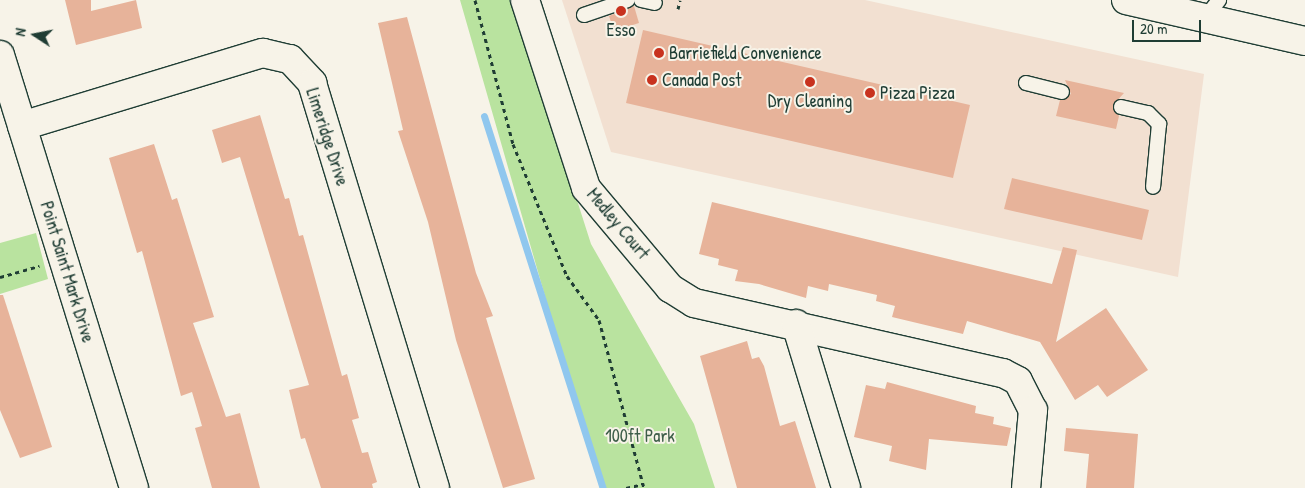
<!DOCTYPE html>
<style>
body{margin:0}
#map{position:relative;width:1305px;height:488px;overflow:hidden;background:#f7f3e8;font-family:"Patrick Hand",sans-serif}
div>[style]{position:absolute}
.built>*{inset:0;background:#f2e0d1}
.green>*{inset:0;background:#b9e39f}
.stream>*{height:7px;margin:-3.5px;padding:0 3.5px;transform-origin:3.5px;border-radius:3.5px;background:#90c7ee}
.building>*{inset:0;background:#e7b39a}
.path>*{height:3px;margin-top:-1.5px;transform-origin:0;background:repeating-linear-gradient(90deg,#1f3d34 0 4px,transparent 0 8px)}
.roads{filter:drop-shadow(1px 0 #1f3d34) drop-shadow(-1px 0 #1f3d34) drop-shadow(0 1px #1f3d34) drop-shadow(0 -1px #1f3d34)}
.service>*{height:14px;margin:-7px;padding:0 7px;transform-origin:7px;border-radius:7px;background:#f7f3e8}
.minor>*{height:28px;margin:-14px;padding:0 14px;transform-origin:14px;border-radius:14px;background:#f7f3e8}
.secondary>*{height:28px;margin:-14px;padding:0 14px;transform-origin:14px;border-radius:14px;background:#f7f3e8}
.dots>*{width:14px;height:14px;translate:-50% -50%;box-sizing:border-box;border:2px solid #f7f3e8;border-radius:50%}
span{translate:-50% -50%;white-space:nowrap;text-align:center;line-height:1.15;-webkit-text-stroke:4px #f7f3e8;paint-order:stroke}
.poi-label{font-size:18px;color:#1f3d34}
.left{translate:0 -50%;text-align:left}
.street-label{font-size:18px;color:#1f3d34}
.park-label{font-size:18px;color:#3e5e49}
.north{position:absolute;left:10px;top:10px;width:50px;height:50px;-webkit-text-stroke:4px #f7f3e8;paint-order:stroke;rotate:281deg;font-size:14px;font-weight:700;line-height:20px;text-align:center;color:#1f3d34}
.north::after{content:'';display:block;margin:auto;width:18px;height:22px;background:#1f3d34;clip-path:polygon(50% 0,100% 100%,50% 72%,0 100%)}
.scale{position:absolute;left:1132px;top:20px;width:69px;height:22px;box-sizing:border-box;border:2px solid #1f3d34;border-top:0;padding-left:6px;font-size:15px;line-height:18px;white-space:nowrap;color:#1f3d34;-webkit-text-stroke:4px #f7f3e8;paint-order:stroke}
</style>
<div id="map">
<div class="built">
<i style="clip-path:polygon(562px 0,865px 0,1204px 74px,1178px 277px,611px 152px)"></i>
</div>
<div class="green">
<i style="clip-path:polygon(460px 0,513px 0,591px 244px,694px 424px,715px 488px,600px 488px)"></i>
<i style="clip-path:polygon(36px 233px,48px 279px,0 294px,0 243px)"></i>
</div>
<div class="stream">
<i style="left:484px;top:116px;width:391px;rotate:72.3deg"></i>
</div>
<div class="building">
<i style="clip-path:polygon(65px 0,91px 0,91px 11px,136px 0,142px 28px,76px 45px)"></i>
<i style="clip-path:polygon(634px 6px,639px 23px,614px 31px,609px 16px)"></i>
<i style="clip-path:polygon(407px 17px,476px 273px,493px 316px,486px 318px,535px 479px,503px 488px,456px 340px,428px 222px,398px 131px,403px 130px,378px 23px)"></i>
<i style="clip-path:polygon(643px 30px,970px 105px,953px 178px,626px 103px)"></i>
<i style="clip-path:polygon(1065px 80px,1124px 93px,1113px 105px,1119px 116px,1116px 129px,1056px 116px,1060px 100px,1071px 94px)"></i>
<i style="clip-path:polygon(260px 115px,285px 199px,289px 198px,299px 236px,303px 235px,342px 376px,347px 374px,359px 418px,352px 420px,362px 453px,368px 452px,377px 482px,372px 484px,373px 488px,321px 488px,305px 438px,301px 439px,289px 390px,309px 385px,240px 157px,222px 163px,212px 130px)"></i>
<i style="clip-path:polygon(154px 144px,172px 200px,177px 198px,214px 317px,193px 323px,226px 417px,240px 413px,260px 488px,212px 488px,195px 428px,202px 426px,192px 392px,181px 396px,142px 251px,137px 253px,109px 158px)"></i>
<i style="clip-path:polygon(1012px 178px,1149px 210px,1142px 240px,1004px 209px)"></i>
<i style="clip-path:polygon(712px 202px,1052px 284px,1063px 247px,1077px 250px,1056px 342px,1106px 308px,1148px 370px,1107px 397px,1098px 385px,1075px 400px,1040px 342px,967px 321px,963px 334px,892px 317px,895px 306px,876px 301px,877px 295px,829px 284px,828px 291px,808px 286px,806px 298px,759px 284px,735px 281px,738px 270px,718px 265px,719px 259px,699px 254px)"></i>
<i style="clip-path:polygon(0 295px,3px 295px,52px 447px,20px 458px,0 410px)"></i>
<i style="clip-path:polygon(747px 341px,752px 359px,759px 357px,764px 366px,780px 426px,795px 421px,816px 488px,737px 488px,700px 356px)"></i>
<i style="clip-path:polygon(887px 382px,976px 406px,975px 413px,994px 417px,993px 424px,1011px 428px,1007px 446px,929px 439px,926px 470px,889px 461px,892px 446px,854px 437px,866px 385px,885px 389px)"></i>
<i style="clip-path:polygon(1066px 428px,1138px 434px,1134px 488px,1086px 488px,1089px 454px,1064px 451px)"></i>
</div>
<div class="path">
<i style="left:475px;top:0;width:149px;rotate:75.2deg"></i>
<i style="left:513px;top:144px;width:143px;rotate:67.8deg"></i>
<i style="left:567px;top:276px;width:54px;rotate:54deg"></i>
<i style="left:599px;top:320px;width:174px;rotate:75deg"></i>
<i style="left:678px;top:9px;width:9px;rotate:-77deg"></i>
<i style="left:0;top:277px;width:41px;rotate:-15.8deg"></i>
<i style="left:626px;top:488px;width:17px;rotate:-13deg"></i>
</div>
<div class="roads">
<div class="service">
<i style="left:641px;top:0;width:14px;rotate:12deg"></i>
<i style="left:584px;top:15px;width:46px;rotate:-18.8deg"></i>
<i style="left:1205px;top:18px;width:23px;rotate:-52deg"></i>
<i style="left:1026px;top:83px;width:37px;rotate:14deg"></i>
<i style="left:1121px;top:107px;width:28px;rotate:13deg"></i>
<i style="left:1148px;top:113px;width:16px;rotate:45deg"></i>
<i style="left:1159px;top:124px;width:63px;rotate:95.4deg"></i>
</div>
<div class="minor">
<i style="left:525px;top:0;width:198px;rotate:72deg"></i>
<i style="left:586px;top:188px;width:131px;rotate:50deg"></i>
<i style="left:670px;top:288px;width:28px;rotate:32deg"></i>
<i style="left:694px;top:303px;width:317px;rotate:12.8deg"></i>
<i style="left:1003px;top:373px;width:17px;rotate:28deg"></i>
<i style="left:1018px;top:381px;width:33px;rotate:63deg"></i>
<i style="left:1033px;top:410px;width:78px;rotate:95.1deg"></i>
<i style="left:0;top:55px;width:453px;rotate:72.8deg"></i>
<i style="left:22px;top:126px;width:252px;rotate:-16.9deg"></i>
<i style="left:263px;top:53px;width:28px;rotate:13deg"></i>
<i style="left:290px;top:59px;width:33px;rotate:47deg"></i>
<i style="left:312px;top:83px;width:423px;rotate:73.1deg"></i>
<i style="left:796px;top:324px;width:171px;rotate:73deg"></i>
</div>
<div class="secondary">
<i style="left:1126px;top:0;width:184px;rotate:12.9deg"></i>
</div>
</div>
<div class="dots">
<i style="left:621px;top:11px;background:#c8321e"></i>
<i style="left:659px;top:53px;background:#c8321e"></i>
<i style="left:652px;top:80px;background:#c8321e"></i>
<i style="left:810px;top:82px;background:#c8321e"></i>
<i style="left:870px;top:93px;background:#c8321e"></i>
</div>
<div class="poi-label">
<span style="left:621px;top:30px">Esso</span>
<span class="left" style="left:669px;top:53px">Barriefield Convenience</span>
<span class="left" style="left:662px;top:80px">Canada Post</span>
<span class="left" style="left:880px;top:93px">Pizza Pizza</span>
<span style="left:810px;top:101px">Dry Cleaning</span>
</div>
<div class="street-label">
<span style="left:327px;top:137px;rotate:72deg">Limeridge Drive</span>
<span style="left:618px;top:224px;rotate:50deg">Medley Court</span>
<span style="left:67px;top:272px;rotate:73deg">Point Saint Mark Drive</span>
</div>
<div class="park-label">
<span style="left:640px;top:436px">100ft Park</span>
</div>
<div class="north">N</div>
<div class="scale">20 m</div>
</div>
